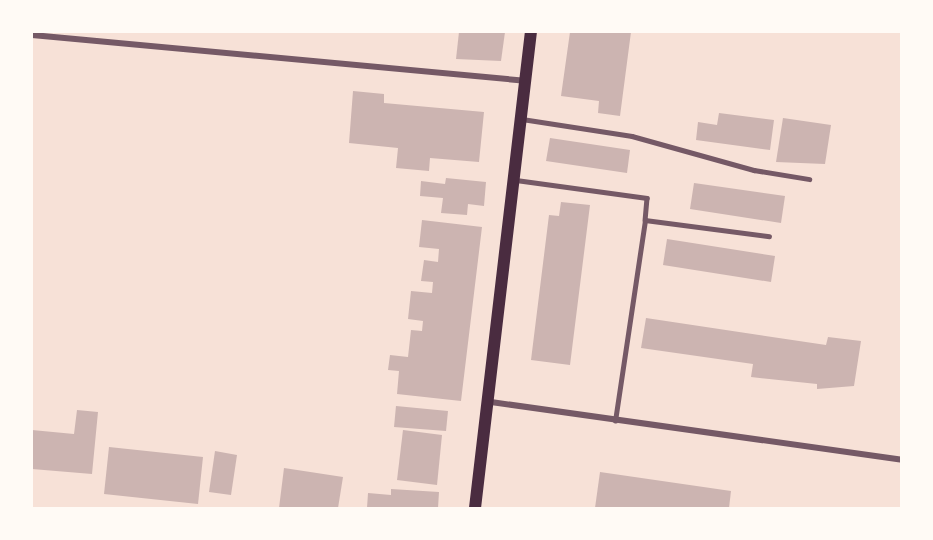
<!DOCTYPE html>
<style>
body{margin:0}
#map{position:relative;width:933px;height:540px;overflow:hidden;background:#f7e1d7;font-family:Signika,sans-serif}
div>[style]{position:absolute}
.building>*{inset:0;background:#ccb4b1}
.service>*{height:4.5px;margin:-2.25px;padding:0 2.25px;transform-origin:2.25px;border-radius:2.25px;background:#755966}
.minor>*{height:6px;margin:-3px;padding:0 3px;transform-origin:3px;border-radius:3px;background:#755966}
.secondary>*{height:12px;margin:-6px;padding:0 6px;transform-origin:6px;border-radius:6px;background:#4a2c40}
span{translate:-50% -50%;white-space:nowrap;text-align:center;line-height:1.15;-webkit-text-stroke:6px #fffaf5;paint-order:stroke}
.frame{position:absolute;inset:0;border:33px solid #fffaf5;pointer-events:none}
</style>
<div id="map">
<div class="building">
<i style="clip-path:polygon(459px 32px,505px 32px,501px 61px,456px 59px)"></i>
<i style="clip-path:polygon(570px 32px,631px 32px,620px 116px,598px 113px,599px 101px,561px 96px)"></i>
<i style="clip-path:polygon(353px 91px,384px 94px,384px 103px,484px 112px,479px 162px,430px 158px,429px 171px,396px 168px,398px 148px,349px 143px)"></i>
<i style="clip-path:polygon(719px 113px,774px 120px,770px 150px,696px 140px,698px 122px,717px 125px)"></i>
<i style="clip-path:polygon(783px 118px,831px 125px,825px 164px,776px 162px)"></i>
<i style="clip-path:polygon(550px 138px,630px 150px,627px 173px,546px 161px)"></i>
<i style="clip-path:polygon(446px 178px,486px 182px,484px 206px,468px 204px,467px 215px,441px 213px,443px 198px,420px 196px,421px 181px,445px 184px)"></i>
<i style="clip-path:polygon(694px 183px,785px 196px,781px 223px,690px 209px)"></i>
<i style="clip-path:polygon(561px 202px,590px 205px,570px 365px,531px 360px,549px 215px,559px 216px)"></i>
<i style="clip-path:polygon(422px 220px,482px 227px,461px 401px,397px 394px,399px 371px,388px 370px,390px 355px,408px 357px,411px 330px,422px 331px,423px 321px,408px 319px,411px 291px,432px 293px,433px 282px,421px 281px,424px 260px,438px 262px,439px 249px,419px 247px)"></i>
<i style="clip-path:polygon(667px 239px,775px 256px,771px 282px,663px 265px)"></i>
<i style="clip-path:polygon(646px 318px,826px 345px,828px 337px,861px 341px,854px 386px,817px 389px,817px 384px,751px 377px,753px 364px,641px 348px)"></i>
<i style="clip-path:polygon(396px 406px,448px 411px,446px 431px,394px 427px)"></i>
<i style="clip-path:polygon(77px 410px,98px 412px,92px 474px,32px 469px,32px 430px,74px 434px)"></i>
<i style="clip-path:polygon(403px 430px,442px 435px,437px 485px,397px 480px)"></i>
<i style="clip-path:polygon(109px 447px,203px 457px,198px 504px,104px 494px)"></i>
<i style="clip-path:polygon(215px 451px,237px 455px,231px 495px,209px 492px)"></i>
<i style="clip-path:polygon(284px 468px,343px 477px,338px 508px,279px 508px)"></i>
<i style="clip-path:polygon(600px 472px,731px 491px,729px 508px,595px 508px)"></i>
<i style="clip-path:polygon(391px 489px,439px 492px,438px 508px,367px 508px,368px 493px,391px 495px)"></i>
</div>
<div class="service">
<i style="left:522px;top:119px;width:111px;rotate:8.8deg"></i>
<i style="left:632px;top:136px;width:127px;rotate:15.6deg"></i>
<i style="left:754px;top:170px;width:56px;rotate:9.3deg"></i>
<i style="left:516px;top:180px;width:132px;rotate:7.8deg"></i>
<i style="left:647px;top:198px;width:22px;rotate:95deg"></i>
<i style="left:645px;top:220px;width:125px;rotate:7.4deg"></i>
<i style="left:615px;top:421px;width:203px;rotate:-81.5deg"></i>
</div>
<div class="minor">
<i style="left:32px;top:35px;width:495px;rotate:5.3deg"></i>
<i style="left:491px;top:402px;width:415px;rotate:8deg"></i>
</div>
<div class="secondary">
<i style="left:475px;top:508px;width:479px;rotate:-83.3deg"></i>
</div>
<div class="frame"></div>
</div>
